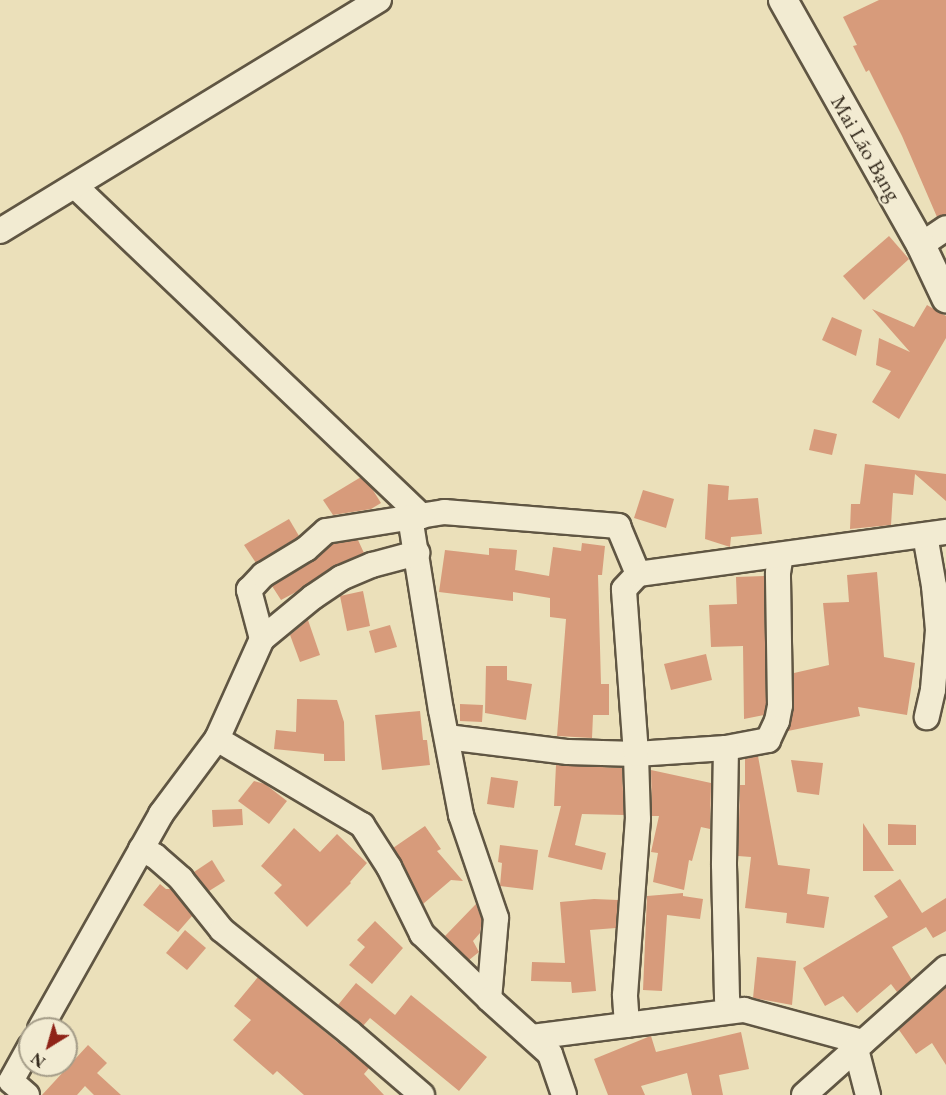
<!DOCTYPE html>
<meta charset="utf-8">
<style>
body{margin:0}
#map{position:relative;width:946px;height:1095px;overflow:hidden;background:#ebe0ba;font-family:"EB Garamond",serif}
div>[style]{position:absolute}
.building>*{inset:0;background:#d79b7b}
.roads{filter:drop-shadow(2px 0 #605643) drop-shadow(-2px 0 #605643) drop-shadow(0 2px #605643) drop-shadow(0 -2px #605643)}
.minor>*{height:24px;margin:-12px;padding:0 12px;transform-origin:12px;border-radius:12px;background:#f2ebd2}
.tertiary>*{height:28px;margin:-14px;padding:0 14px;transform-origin:14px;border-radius:14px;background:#f2ebd2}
span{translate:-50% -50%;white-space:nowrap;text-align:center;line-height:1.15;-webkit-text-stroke:4.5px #f2ebd2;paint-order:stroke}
.street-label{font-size:22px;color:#32281b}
.north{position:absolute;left:18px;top:1017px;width:60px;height:60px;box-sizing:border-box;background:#f2ebd2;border:2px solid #a59d89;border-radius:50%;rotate:217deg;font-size:16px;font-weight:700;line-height:24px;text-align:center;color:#32281b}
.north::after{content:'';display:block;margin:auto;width:21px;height:27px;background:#8f2418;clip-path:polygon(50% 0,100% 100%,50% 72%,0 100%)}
</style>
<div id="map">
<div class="building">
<i style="clip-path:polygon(879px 0,946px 0,946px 214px,937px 217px,902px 136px,869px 70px,866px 72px,853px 46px,857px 45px,843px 17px)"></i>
<i style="clip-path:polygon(889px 236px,909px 259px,864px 300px,843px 276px)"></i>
<i style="clip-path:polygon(927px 305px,946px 316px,946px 338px,899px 419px,872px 402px,891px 371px,876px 365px,879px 338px,910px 352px,872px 309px,914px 327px)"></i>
<i style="clip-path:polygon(832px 317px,862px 330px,856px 356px,822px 340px)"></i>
<i style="clip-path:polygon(814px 429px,837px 434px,832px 455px,809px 450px)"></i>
<i style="clip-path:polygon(865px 464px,946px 474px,946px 501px,915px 474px,913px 495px,893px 493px,891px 525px,850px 529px,851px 504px,860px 504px)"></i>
<i style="clip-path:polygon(361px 477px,371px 487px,381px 503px,371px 509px,333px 515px,323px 500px)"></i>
<i style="clip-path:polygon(708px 484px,729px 486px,728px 500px,758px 498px,762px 534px,731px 537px,730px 547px,705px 539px)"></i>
<i style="clip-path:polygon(643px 490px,674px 499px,666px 528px,634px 518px)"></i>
<i style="clip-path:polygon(289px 519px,299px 536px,256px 563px,244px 545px)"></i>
<i style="clip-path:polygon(358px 540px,364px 553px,333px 566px,296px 592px,281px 600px,272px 586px,313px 561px,332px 544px)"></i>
<i style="clip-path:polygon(582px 543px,605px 546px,602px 575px,598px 575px,601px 684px,609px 684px,609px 715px,593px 715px,592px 738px,557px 736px,566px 619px,550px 617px,550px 598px,513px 592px,513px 601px,439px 592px,445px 550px,489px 555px,489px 548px,517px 550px,515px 570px,549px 576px,553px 547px,581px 551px)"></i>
<i style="clip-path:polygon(877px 572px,884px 657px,915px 663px,907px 715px,858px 707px,860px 716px,788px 731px,794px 707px,794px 673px,829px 665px,823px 603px,849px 602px,847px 575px)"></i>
<i style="clip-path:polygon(764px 576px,766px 704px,764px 715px,744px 719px,743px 646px,711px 647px,709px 605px,737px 604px,736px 577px)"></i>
<i style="clip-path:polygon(363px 591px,370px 626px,347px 631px,340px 596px)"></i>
<i style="clip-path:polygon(308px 620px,320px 655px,300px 662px,290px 635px)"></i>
<i style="clip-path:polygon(390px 625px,397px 647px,375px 653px,369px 631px)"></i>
<i style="clip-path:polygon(706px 654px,712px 680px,671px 690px,664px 664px)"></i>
<i style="clip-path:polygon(486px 666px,507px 666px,507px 680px,532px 684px,526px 720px,485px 713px)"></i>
<i style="clip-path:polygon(297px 699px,337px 700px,344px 722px,345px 761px,324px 761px,324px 754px,274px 749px,276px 730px,296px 732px)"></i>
<i style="clip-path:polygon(460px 704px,483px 705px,482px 722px,460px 721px)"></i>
<i style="clip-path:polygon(420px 711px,423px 740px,427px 740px,430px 765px,382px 770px,375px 715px)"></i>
<i style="clip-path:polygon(758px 756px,778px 865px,810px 869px,807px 894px,829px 897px,824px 928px,786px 923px,787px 913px,745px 908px,751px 857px,738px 856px,740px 785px,745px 785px,745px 759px)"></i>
<i style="clip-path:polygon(791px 760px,823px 763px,819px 795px,797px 792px)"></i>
<i style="clip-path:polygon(556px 765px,622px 768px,624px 815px,582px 814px,575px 845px,606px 853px,602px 870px,548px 857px,561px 806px,554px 806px)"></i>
<i style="clip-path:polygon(651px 770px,711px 783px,710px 829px,701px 827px,692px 861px,689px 860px,684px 890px,653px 882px,658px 853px,651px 852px,659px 816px,652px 816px)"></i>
<i style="clip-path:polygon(491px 777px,518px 781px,514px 808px,487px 804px)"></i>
<i style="clip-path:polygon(254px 781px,265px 784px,287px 801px,269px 824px,238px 801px)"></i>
<i style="clip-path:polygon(242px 809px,243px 825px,213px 827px,212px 810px)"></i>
<i style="clip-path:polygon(863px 823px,894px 871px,863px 871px)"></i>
<i style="clip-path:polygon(888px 824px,916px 825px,916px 845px,888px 845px)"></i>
<i style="clip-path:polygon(425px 826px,441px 849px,437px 851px,463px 881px,451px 880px,423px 904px,393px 848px)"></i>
<i style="clip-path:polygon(294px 828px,320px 852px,337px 834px,367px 863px,350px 882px,351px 883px,307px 927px,274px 893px,282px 885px,261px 866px)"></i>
<i style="clip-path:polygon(500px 845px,538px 850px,533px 890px,500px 886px,502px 863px,498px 862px)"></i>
<i style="clip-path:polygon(212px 860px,225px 881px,209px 891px,194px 872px)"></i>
<i style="clip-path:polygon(900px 879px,922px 913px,946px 898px,946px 931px,933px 938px,926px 927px,892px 947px,912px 980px,897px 992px,891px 984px,857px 1013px,843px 996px,825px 1006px,803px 968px,888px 917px,874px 896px)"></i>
<i style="clip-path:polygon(160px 884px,166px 889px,171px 889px,192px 916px,178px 932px,143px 905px)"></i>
<i style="clip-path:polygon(683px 893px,683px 896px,703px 899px,700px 919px,667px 915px,662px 991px,643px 990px,647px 896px)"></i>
<i style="clip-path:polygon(594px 899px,618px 900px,616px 928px,590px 930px,596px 991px,572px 993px,571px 982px,531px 981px,532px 962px,565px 963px,560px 902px)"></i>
<i style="clip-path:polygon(476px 904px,482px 920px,480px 933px,473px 941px,479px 952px,469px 960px,445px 936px)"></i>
<i style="clip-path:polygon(375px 921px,403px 948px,372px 984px,349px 965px,365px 947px,357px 940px)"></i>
<i style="clip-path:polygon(185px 930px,206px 948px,187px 970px,166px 953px)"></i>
<i style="clip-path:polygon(757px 957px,796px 961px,792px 1005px,753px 998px)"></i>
<i style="clip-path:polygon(258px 977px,369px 1068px,364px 1074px,384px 1095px,304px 1095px,277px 1071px,273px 1075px,233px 1040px,251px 1020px,234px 1006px)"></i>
<i style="clip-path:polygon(356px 983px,395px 1015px,411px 995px,487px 1057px,459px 1091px,370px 1018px,363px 1026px,338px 1005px)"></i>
<i style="clip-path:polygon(946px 987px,946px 1065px,932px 1043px,916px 1054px,899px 1030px)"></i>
<i style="clip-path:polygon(741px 1032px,749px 1069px,719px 1075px,723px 1095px,692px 1095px,687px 1073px,641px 1086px,645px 1095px,608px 1095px,594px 1059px,648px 1037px,651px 1036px,656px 1052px)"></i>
<i style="clip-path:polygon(88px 1045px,107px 1063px,97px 1073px,121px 1095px,94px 1095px,85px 1086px,77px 1095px,42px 1095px)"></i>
</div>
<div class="roads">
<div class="minor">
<i style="left:75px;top:186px;width:479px;rotate:43.6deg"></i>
<i style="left:0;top:231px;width:444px;rotate:-31.4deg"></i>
<i style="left:921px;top:245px;width:30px;rotate:-34deg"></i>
<i style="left:410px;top:517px;width:195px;rotate:80.9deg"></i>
<i style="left:441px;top:710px;width:107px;rotate:79.2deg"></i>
<i style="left:461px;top:815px;width:109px;rotate:71.2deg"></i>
<i style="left:496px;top:918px;width:81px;rotate:94.9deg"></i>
<i style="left:925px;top:535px;width:52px;rotate:80deg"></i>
<i style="left:934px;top:586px;width:44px;rotate:84.8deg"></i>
<i style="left:938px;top:630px;width:60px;rotate:94.8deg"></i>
<i style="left:933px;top:690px;width:28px;rotate:103deg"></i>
<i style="left:262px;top:639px;width:66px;rotate:-39.5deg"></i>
<i style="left:313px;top:597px;width:34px;rotate:-34deg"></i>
<i style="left:341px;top:578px;width:34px;rotate:-23deg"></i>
<i style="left:372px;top:565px;width:47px;rotate:-14.9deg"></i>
<i style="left:447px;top:737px;width:122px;rotate:7.1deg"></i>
<i style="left:568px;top:752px;width:68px;rotate:1.7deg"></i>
<i style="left:636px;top:754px;width:90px;rotate:-3.8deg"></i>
<i style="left:726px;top:748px;width:43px;rotate:-10.8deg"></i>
<i style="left:768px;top:740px;width:21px;rotate:-65deg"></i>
<i style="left:777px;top:721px;width:16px;rotate:-79deg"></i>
<i style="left:780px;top:705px;width:132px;rotate:-90.9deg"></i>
<i style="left:778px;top:573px;width:18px;rotate:-81deg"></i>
<i style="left:217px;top:739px;width:169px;rotate:30.7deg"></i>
<i style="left:362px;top:825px;width:50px;rotate:57.3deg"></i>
<i style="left:389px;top:867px;width:75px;rotate:63.8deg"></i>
<i style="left:422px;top:934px;width:93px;rotate:44.1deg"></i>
<i style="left:489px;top:999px;width:82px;rotate:42deg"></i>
<i style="left:550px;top:1054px;width:43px;rotate:71.1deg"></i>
<i style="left:726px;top:748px;width:117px;rotate:91deg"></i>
<i style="left:724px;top:865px;width:133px;rotate:88.7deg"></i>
<i style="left:727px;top:998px;width:13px;rotate:77deg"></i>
<i style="left:141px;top:849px;width:16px;rotate:27deg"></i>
<i style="left:155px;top:856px;width:35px;rotate:41deg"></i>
<i style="left:181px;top:879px;width:65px;rotate:51.2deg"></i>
<i style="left:222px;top:930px;width:164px;rotate:38.8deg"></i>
<i style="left:350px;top:1033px;width:95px;rotate:40.7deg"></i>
<i style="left:627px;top:1025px;width:30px;rotate:-94deg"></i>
<i style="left:625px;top:995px;width:176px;rotate:-85.8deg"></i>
<i style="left:638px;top:819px;width:65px;rotate:-91.8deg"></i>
<i style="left:636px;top:754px;width:165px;rotate:-94.2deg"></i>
<i style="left:624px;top:589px;width:21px;rotate:-47deg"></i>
<i style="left:40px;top:1029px;width:247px;rotate:-60.6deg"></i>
<i style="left:161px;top:814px;width:94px;rotate:-53.3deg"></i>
<i style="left:217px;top:739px;width:110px;rotate:-65.8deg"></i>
<i style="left:262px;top:639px;width:51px;rotate:-104.9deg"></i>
<i style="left:249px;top:590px;width:21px;rotate:-47deg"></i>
<i style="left:263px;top:575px;width:50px;rotate:-31.2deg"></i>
<i style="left:306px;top:549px;width:27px;rotate:-42deg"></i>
<i style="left:326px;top:531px;width:120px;rotate:-9.1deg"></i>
<i style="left:444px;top:512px;width:175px;rotate:4.6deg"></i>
<i style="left:618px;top:526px;width:52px;rotate:67.4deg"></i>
<i style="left:638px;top:574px;width:311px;rotate:-7.8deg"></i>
<i style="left:532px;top:1037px;width:214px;rotate:-7.3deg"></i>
<i style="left:744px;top:1010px;width:123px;rotate:15.1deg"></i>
<i style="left:856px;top:1049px;width:48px;rotate:75.4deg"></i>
<i style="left:27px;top:1095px;width:21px;rotate:-139deg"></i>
<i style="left:11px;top:1081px;width:39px;rotate:-61deg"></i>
<i style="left:804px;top:1095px;width:191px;rotate:-41.8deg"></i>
</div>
<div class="tertiary">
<i style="left:783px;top:0;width:281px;rotate:60.6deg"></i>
<i style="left:921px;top:245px;width:59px;rotate:64.7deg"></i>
</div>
</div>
<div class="street-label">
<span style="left:866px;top:148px;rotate:60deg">Mai Lão Bạng</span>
</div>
<div class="north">N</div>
</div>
